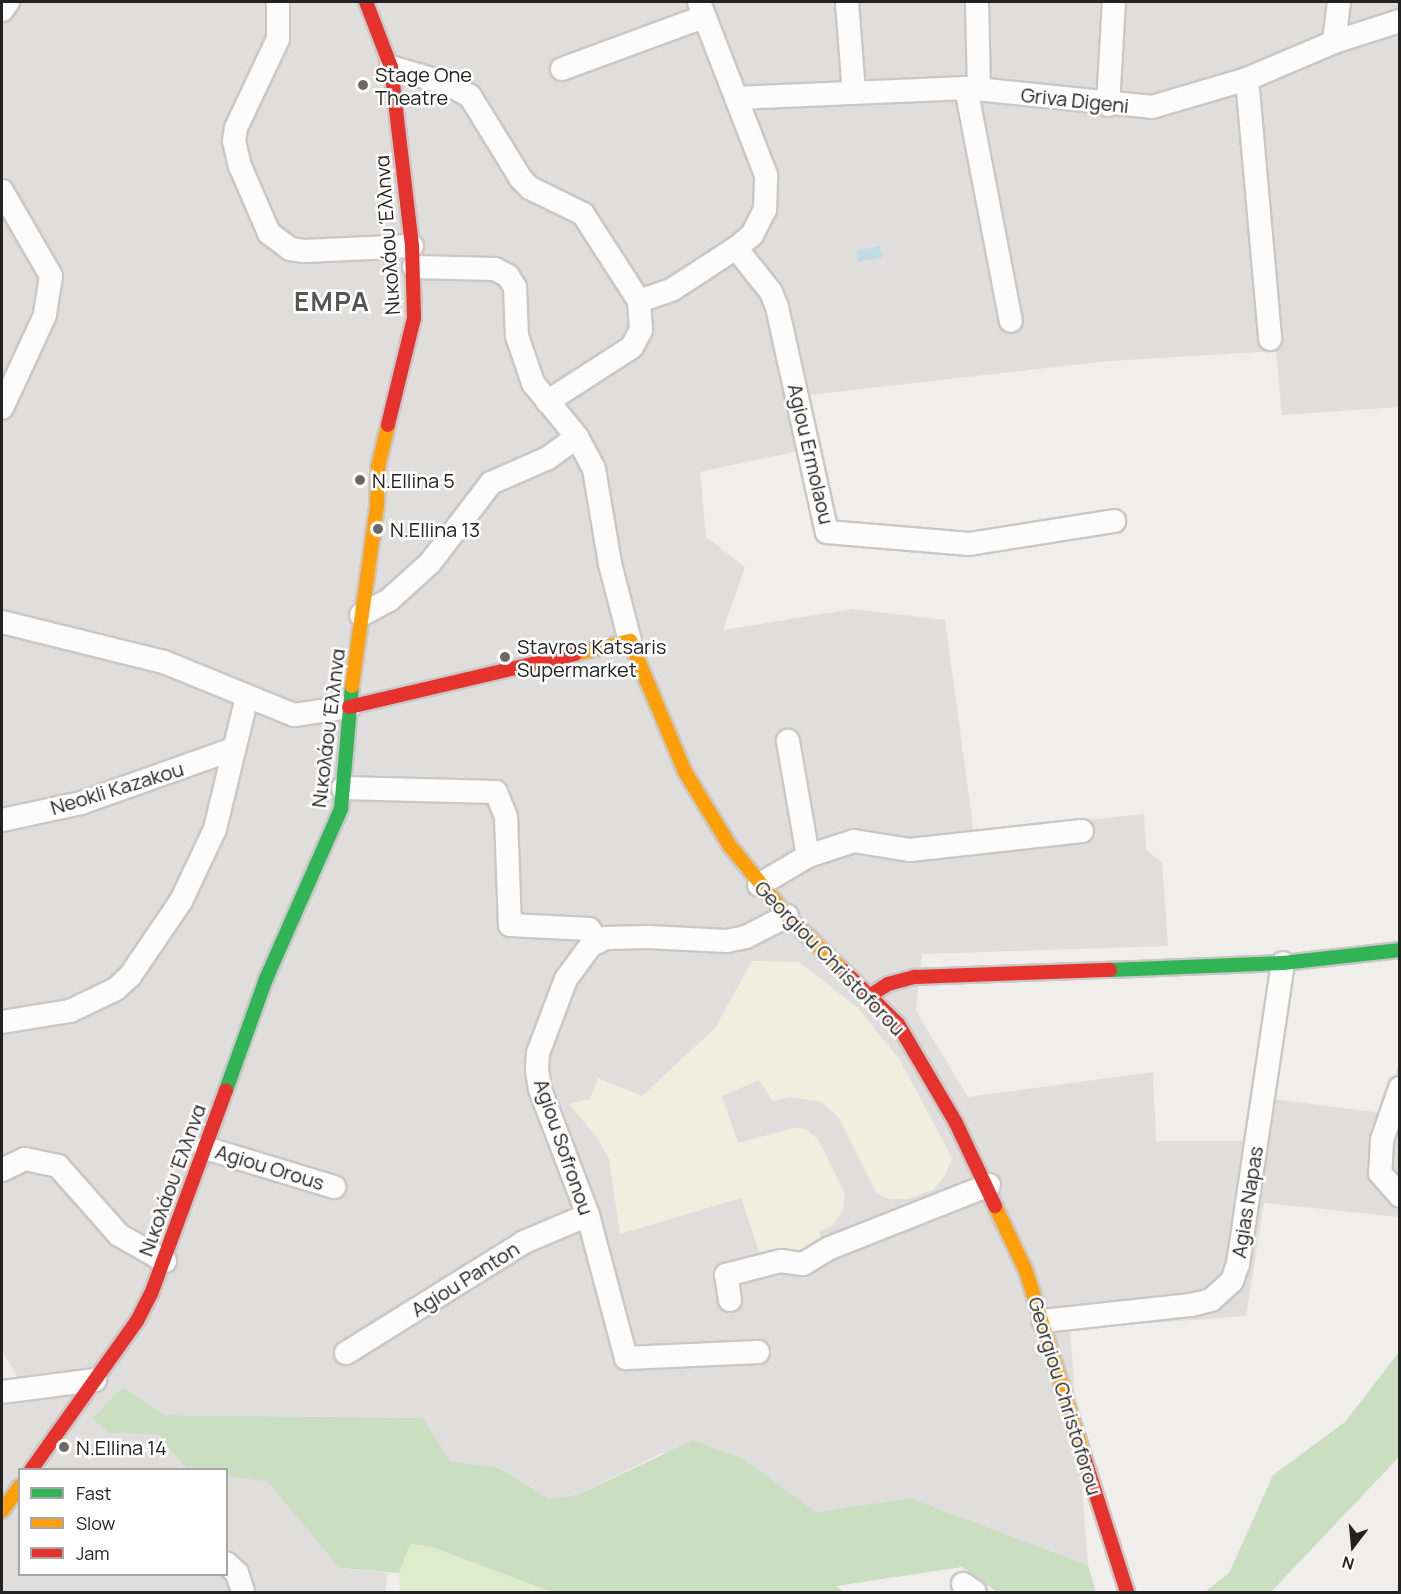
<!DOCTYPE html>
<meta charset="utf-8">
<style>
body{margin:0}
#map{position:relative;width:1401px;height:1594px;overflow:hidden;background:#f0eeeb;font-family:Manrope,sans-serif}
div>[style]{position:absolute}
.residential>*{inset:0;background:#dfdedc}
.farmland>*{inset:0;background:#efefdf}
.grass>*{inset:0;background:#ddeccb}
.forest>*{inset:0;background:#cbdec1}
.water>*{inset:0;background:#bfdbe3}
.roads{filter:drop-shadow(2px 0 #c9c8c7) drop-shadow(-2px 0 #c9c8c7) drop-shadow(0 2px #c9c8c7) drop-shadow(0 -2px #c9c8c7)}
.street>*{height:22px;margin:-11px;padding:0 11px;transform-origin:11px;border-radius:11px;background:#fdfcfc}
.fast>*{height:14px;margin:-7px;padding:0 7px;transform-origin:7px;border-radius:7px;background:#30b455}
.slow>*{height:14px;margin:-7px;padding:0 7px;transform-origin:7px;border-radius:7px;background:#ff9f0a}
.jam>*{height:14px;margin:-7px;padding:0 7px;transform-origin:7px;border-radius:7px;background:#e5322d}
.dots>*{width:16px;height:16px;translate:-50% -50%;box-sizing:border-box;border:3px solid #fff;border-radius:50%}
span{translate:-50% -50%;white-space:nowrap;text-align:center;line-height:1.15;-webkit-text-stroke:5px #fff;paint-order:stroke}
.poi-label{font-size:20px;color:#222}
.left{translate:0 -50%;text-align:left}
.street-label{font-size:20px;color:#222}
.district-label{font-size:26px;color:#555;font-weight:700;letter-spacing:1.5px}
.frame{position:absolute;inset:0;border:3px solid #222;pointer-events:none}
.legend{position:absolute;left:18px;top:1468px;width:210px;height:108px;box-sizing:border-box;background:#fff;border:2px solid #a7a7a7;margin:0;padding:8px 10px;list-style:none;font-size:18px;color:#222}
.legend li{display:flex;align-items:center;gap:12px;height:30px}
.legend b{width:30px;border:2px solid #a7a7a7}
.north{position:absolute;left:1323px;top:1516px;width:60px;height:60px;-webkit-text-stroke:4px #fff;paint-order:stroke;rotate:196deg;font-size:16px;font-weight:700;line-height:24px;text-align:center;color:#222}
.north::after{content:'';display:block;margin:auto;width:21px;height:27px;background:#222;clip-path:polygon(50% 0,100% 100%,50% 72%,0 100%)}
</style>
<div id="map">
<div class="residential">
<i style="clip-path:polygon(2px 2px,1399px 2px,1399px 407px,1282px 415px,1276px 351px,1109px 361px,808px 395px,817px 447px,700px 472px,706px 537px,745px 567px,723px 630px,853px 609px,945px 620px,974px 833px,1144px 814px,1146px 850px,1162px 863px,1168px 946px,922px 954px,916px 1011px,968px 1097px,1153px 1072px,1156px 1141px,1244px 1141px,1272px 1099px,1383px 1113px,1399px 1063px,1399px 1217px,1264px 1203px,1246px 1316px,1070px 1329px,1088px 1565px,910px 1498px,816px 1512px,743px 1459px,661px 1453px,580px 1494px,548px 1499px,499px 1468px,450px 1461px,423px 1418px,165px 1415px,123px 1387px,92px 1419px,110px 1433px,159px 1435px,186px 1469px,20px 1470px,20px 1574px,226px 1574px,227px 1476px,268px 1482px,339px 1568px,388px 1573px,385px 1592px,2px 1592px,2px 1388px,20px 1381px,2px 1351px)"></i>
</div>
<div class="farmland">
<i style="clip-path:polygon(752px 961px,799px 962px,858px 1008px,900px 1060px,952px 1158px,945px 1176px,933px 1190px,908px 1199px,890px 1199px,877px 1194px,839px 1118px,822px 1102px,790px 1097px,773px 1101px,759px 1080px,722px 1096px,738px 1143px,794px 1128px,805px 1129px,818px 1139px,845px 1194px,843px 1210px,833px 1225px,819px 1232px,825px 1247px,762px 1261px,741px 1198px,620px 1234px,609px 1159px,597px 1137px,569px 1104px,590px 1099px,598px 1078px,642px 1096px,715px 1028px)"></i>
</div>
<div class="grass">
<i style="clip-path:polygon(410px 1544px,432px 1547px,552px 1592px,400px 1592px,399px 1573px)"></i>
</div>
<div class="forest">
<i style="clip-path:polygon(1399px 1352px,1399px 1457px,1271px 1592px,1205px 1592px,1229px 1573px,1273px 1475px,1345px 1422px)"></i>
<i style="clip-path:polygon(123px 1387px,165px 1415px,423px 1418px,450px 1461px,499px 1468px,549px 1499px,580px 1494px,693px 1440px,743px 1459px,816px 1512px,910px 1498px,1088px 1565px,1096px 1592px,997px 1592px,962px 1567px,836px 1586px,844px 1592px,552px 1592px,432px 1547px,410px 1544px,399px 1573px,339px 1568px,268px 1482px,227px 1476px,226px 1470px,186px 1469px,159px 1435px,109px 1433px,92px 1419px)"></i>
</div>
<div class="water">
<i style="clip-path:polygon(880px 246px,883px 257px,858px 262px,856px 251px)"></i>
</div>
<div class="roads">
<div class="street">
<i style="left:278px;top:2px;width:37px;rotate:90deg"></i>
<i style="left:278px;top:39px;width:98px;rotate:115.3deg"></i>
<i style="left:236px;top:128px;width:13px;rotate:99deg"></i>
<i style="left:234px;top:141px;width:26px;rotate:77deg"></i>
<i style="left:240px;top:166px;width:73px;rotate:66.6deg"></i>
<i style="left:269px;top:233px;width:26px;rotate:37deg"></i>
<i style="left:290px;top:249px;width:15px;rotate:8deg"></i>
<i style="left:305px;top:251px;width:107px;rotate:-2.7deg"></i>
<i style="left:847px;top:2px;width:90px;rotate:85.6deg"></i>
<i style="left:977px;top:2px;width:87px;rotate:88.7deg"></i>
<i style="left:2px;top:10px;width:10px;rotate:-53deg"></i>
<i style="left:1334px;top:42px;width:40px;rotate:-82.9deg"></i>
<i style="left:391px;top:67px;width:59px;rotate:16.6deg"></i>
<i style="left:448px;top:84px;width:25px;rotate:29deg"></i>
<i style="left:470px;top:96px;width:97px;rotate:58.4deg"></i>
<i style="left:521px;top:179px;width:13px;rotate:45deg"></i>
<i style="left:530px;top:188px;width:59px;rotate:26.1deg"></i>
<i style="left:583px;top:214px;width:103px;rotate:57.2deg"></i>
<i style="left:639px;top:301px;width:29px;rotate:86deg"></i>
<i style="left:641px;top:330px;width:19px;rotate:118deg"></i>
<i style="left:632px;top:347px;width:101px;rotate:147.1deg"></i>
<i style="left:562px;top:69px;width:150px;rotate:-20.2deg"></i>
<i style="left:1247px;top:79px;width:261px;rotate:84.9deg"></i>
<i style="left:966px;top:88px;width:237px;rotate:79.1deg"></i>
<i style="left:736px;top:98px;width:230px;rotate:-2.5deg"></i>
<i style="left:966px;top:88px;width:187px;rotate:5.8deg"></i>
<i style="left:1152px;top:107px;width:99px;rotate:-16.4deg"></i>
<i style="left:1247px;top:79px;width:95px;rotate:-23deg"></i>
<i style="left:1334px;top:42px;width:69px;rotate:-17.7deg"></i>
<i style="left:1108px;top:105px;width:103px;rotate:-86.7deg"></i>
<i style="left:2px;top:191px;width:98px;rotate:60deg"></i>
<i style="left:51px;top:276px;width:39px;rotate:99deg"></i>
<i style="left:45px;top:315px;width:102px;rotate:114.8deg"></i>
<i style="left:736px;top:248px;width:56px;rotate:51.5deg"></i>
<i style="left:771px;top:292px;width:16px;rotate:68deg"></i>
<i style="left:777px;top:307px;width:230px;rotate:77.5deg"></i>
<i style="left:827px;top:532px;width:143px;rotate:4.8deg"></i>
<i style="left:969px;top:544px;width:147px;rotate:-9deg"></i>
<i style="left:414px;top:267px;width:81px;rotate:1.4deg"></i>
<i style="left:495px;top:269px;width:15px;rotate:28deg"></i>
<i style="left:508px;top:276px;width:13px;rotate:58deg"></i>
<i style="left:515px;top:287px;width:49px;rotate:87.7deg"></i>
<i style="left:517px;top:336px;width:50px;rotate:71.2deg"></i>
<i style="left:533px;top:383px;width:70px;rotate:50.8deg"></i>
<i style="left:577px;top:437px;width:36px;rotate:62deg"></i>
<i style="left:594px;top:469px;width:96px;rotate:80.4deg"></i>
<i style="left:610px;top:564px;width:80px;rotate:75.4deg"></i>
<i style="left:639px;top:301px;width:36px;rotate:-19deg"></i>
<i style="left:673px;top:289px;width:75px;rotate:-33.1deg"></i>
<i style="left:736px;top:248px;width:21px;rotate:-39deg"></i>
<i style="left:752px;top:235px;width:28px;rotate:-63deg"></i>
<i style="left:765px;top:210px;width:35px;rotate:-88deg"></i>
<i style="left:766px;top:175px;width:186px;rotate:-111.2deg"></i>
<i style="left:361px;top:615px;width:32px;rotate:-28deg"></i>
<i style="left:389px;top:600px;width:55px;rotate:-42.1deg"></i>
<i style="left:430px;top:563px;width:101px;rotate:-52.7deg"></i>
<i style="left:491px;top:483px;width:62px;rotate:-23.7deg"></i>
<i style="left:548px;top:458px;width:36px;rotate:-36deg"></i>
<i style="left:2px;top:622px;width:167px;rotate:13.9deg"></i>
<i style="left:164px;top:662px;width:140px;rotate:22.2deg"></i>
<i style="left:294px;top:715px;width:56px;rotate:-8.3deg"></i>
<i style="left:343px;top:788px;width:153px;rotate:1.5deg"></i>
<i style="left:496px;top:792px;width:27px;rotate:68deg"></i>
<i style="left:506px;top:817px;width:108px;rotate:87.9deg"></i>
<i style="left:510px;top:925px;width:79px;rotate:2.9deg"></i>
<i style="left:589px;top:929px;width:16px;rotate:55deg"></i>
<i style="left:2px;top:820px;width:81px;rotate:-12.1deg"></i>
<i style="left:81px;top:803px;width:159px;rotate:-19.5deg"></i>
<i style="left:808px;top:856px;width:48px;rotate:-18.1deg"></i>
<i style="left:854px;top:841px;width:57px;rotate:9.1deg"></i>
<i style="left:910px;top:850px;width:173px;rotate:-6.3deg"></i>
<i style="left:759px;top:885px;width:57px;rotate:-30.6deg"></i>
<i style="left:808px;top:856px;width:117px;rotate:-99.9deg"></i>
<i style="left:2px;top:1022px;width:69px;rotate:-9.2deg"></i>
<i style="left:70px;top:1011px;width:51px;rotate:-25.6deg"></i>
<i style="left:116px;top:989px;width:19px;rotate:-43deg"></i>
<i style="left:130px;top:976px;width:91px;rotate:-55.8deg"></i>
<i style="left:181px;top:901px;width:80px;rotate:-64.7deg"></i>
<i style="left:215px;top:829px;width:136px;rotate:-76.4deg"></i>
<i style="left:1400px;top:1088px;width:55px;rotate:109.1deg"></i>
<i style="left:1382px;top:1140px;width:33px;rotate:93deg"></i>
<i style="left:1380px;top:1173px;width:30px;rotate:49deg"></i>
<i style="left:205px;top:1148px;width:135px;rotate:16.8deg"></i>
<i style="left:2px;top:1170px;width:25px;rotate:-26deg"></i>
<i style="left:25px;top:1159px;width:34px;rotate:12deg"></i>
<i style="left:58px;top:1166px;width:92px;rotate:48.5deg"></i>
<i style="left:119px;top:1235px;width:53px;rotate:29.5deg"></i>
<i style="left:730px;top:1300px;width:25px;rotate:-99deg"></i>
<i style="left:726px;top:1275px;width:57px;rotate:-14.3deg"></i>
<i style="left:781px;top:1261px;width:22px;rotate:8deg"></i>
<i style="left:803px;top:1264px;width:31px;rotate:-31deg"></i>
<i style="left:830px;top:1248px;width:171px;rotate:-21.6deg"></i>
<i style="left:1043px;top:1321px;width:149px;rotate:-6.2deg"></i>
<i style="left:1191px;top:1305px;width:21px;rotate:-14deg"></i>
<i style="left:1211px;top:1300px;width:28px;rotate:-42deg"></i>
<i style="left:1232px;top:1281px;width:18px;rotate:-71deg"></i>
<i style="left:1238px;top:1264px;width:304px;rotate:-81.5deg"></i>
<i style="left:758px;top:1352px;width:132px;rotate:177.4deg"></i>
<i style="left:626px;top:1358px;width:148px;rotate:-104.9deg"></i>
<i style="left:588px;top:1215px;width:135px;rotate:-110.9deg"></i>
<i style="left:540px;top:1089px;width:19px;rotate:-99deg"></i>
<i style="left:537px;top:1070px;width:17px;rotate:-87deg"></i>
<i style="left:538px;top:1053px;width:79px;rotate:-69.3deg"></i>
<i style="left:566px;top:979px;width:42px;rotate:-53.7deg"></i>
<i style="left:591px;top:945px;width:17px;rotate:-25deg"></i>
<i style="left:606px;top:938px;width:42px;rotate:-1.4deg"></i>
<i style="left:648px;top:937px;width:79px;rotate:2.9deg"></i>
<i style="left:727px;top:941px;width:19px;rotate:-12deg"></i>
<i style="left:746px;top:937px;width:46px;rotate:-27.1deg"></i>
<i style="left:346px;top:1353px;width:210px;rotate:-31.9deg"></i>
<i style="left:524px;top:1242px;width:69px;rotate:-22.9deg"></i>
<i style="left:2px;top:1392px;width:94px;rotate:-7.4deg"></i>
<i style="left:226px;top:1563px;width:15px;rotate:42deg"></i>
<i style="left:237px;top:1573px;width:20px;rotate:72deg"></i>
<i style="left:963px;top:1584px;width:14px;rotate:34deg"></i>
</div>
<div class="fast">
<i style="left:1110px;top:970px;width:173px;rotate:-2.3deg"></i>
<i style="left:1283px;top:963px;width:118px;rotate:-6.3deg"></i>
<i style="left:226px;top:1090px;width:118px;rotate:-70.2deg"></i>
<i style="left:266px;top:979px;width:186px;rotate:-66.2deg"></i>
<i style="left:341px;top:809px;width:123px;rotate:-84.9deg"></i>
</div>
<div class="slow">
<i style="left:575px;top:654px;width:57px;rotate:-13.3deg"></i>
<i style="left:630px;top:641px;width:142px;rotate:67.2deg"></i>
<i style="left:685px;top:772px;width:87px;rotate:58.7deg"></i>
<i style="left:730px;top:846px;width:90px;rotate:50.8deg"></i>
<i style="left:787px;top:916px;width:78px;rotate:44deg"></i>
<i style="left:352px;top:686px;width:183px;rotate:-82.1deg"></i>
<i style="left:377px;top:505px;width:38px;rotate:-88deg"></i>
<i style="left:378px;top:467px;width:43px;rotate:-76.6deg"></i>
<i style="left:995px;top:1206px;width:72px;rotate:64.5deg"></i>
<i style="left:1026px;top:1271px;width:195px;rotate:72.7deg"></i>
<i style="left:2px;top:1511px;width:31px;rotate:-54deg"></i>
</div>
<div class="jam">
<i style="left:366px;top:2px;width:70px;rotate:69deg"></i>
<i style="left:391px;top:67px;width:180px;rotate:83.3deg"></i>
<i style="left:412px;top:246px;width:72px;rotate:88.4deg"></i>
<i style="left:414px;top:318px;width:110px;rotate:103.7deg"></i>
<i style="left:349px;top:707px;width:232px;rotate:-13.2deg"></i>
<i style="left:843px;top:970px;width:77px;rotate:44.5deg"></i>
<i style="left:898px;top:1024px;width:115px;rotate:59.6deg"></i>
<i style="left:956px;top:1123px;width:92px;rotate:64.8deg"></i>
<i style="left:871px;top:995px;width:20px;rotate:-33deg"></i>
<i style="left:888px;top:984px;width:28px;rotate:-15deg"></i>
<i style="left:915px;top:977px;width:195px;rotate:-2.1deg"></i>
<i style="left:1084px;top:1457px;width:142px;rotate:72.3deg"></i>
<i style="left:31px;top:1470px;width:183px;rotate:-54.6deg"></i>
<i style="left:137px;top:1321px;width:30px;rotate:-63deg"></i>
<i style="left:151px;top:1294px;width:217px;rotate:-69.8deg"></i>
</div>
</div>
<div class="dots">
<i style="left:363px;top:85px;background:#6a6968"></i>
<i style="left:360px;top:480px;background:#6a6968"></i>
<i style="left:378px;top:529px;background:#6a6968"></i>
<i style="left:505px;top:657px;background:#6a6968"></i>
<i style="left:64px;top:1447px;background:#6a6968"></i>
</div>
<div class="poi-label">
<span class="left" style="left:375px;top:86px">Stage One<br>Theatre</span>
<span class="left" style="left:372px;top:480px">N.Ellina 5</span>
<span class="left" style="left:390px;top:529px">N.Ellina 13</span>
<span class="left" style="left:517px;top:658px">Stavros Katsaris<br>Supermarket</span>
<span class="left" style="left:76px;top:1447px">N.Ellina 14</span>
</div>
<div class="street-label">
<span style="left:1075px;top:100px;rotate:6deg">Griva Digeni</span>
<span style="left:387px;top:235px;rotate:-94deg">Νικολάου Έλληνα</span>
<span style="left:811px;top:454px;rotate:77deg">Agiou Ermolaou</span>
<span style="left:328px;top:728px;rotate:-83deg">Νικολάου Έλληνα</span>
<span style="left:117px;top:788px;rotate:-17deg">Neokli Kazakou</span>
<span style="left:830px;top:958px;rotate:46deg">Georgiou Christoforou</span>
<span style="left:564px;top:1147px;rotate:71deg">Agiou Sofronou</span>
<span style="left:270px;top:1167px;rotate:17deg">Agiou Orous</span>
<span style="left:172px;top:1180px;rotate:-70deg">Νικολάου Έλληνα</span>
<span style="left:1247px;top:1202px;rotate:-81deg">Agias Napas</span>
<span style="left:465px;top:1279px;rotate:-32deg">Agiou Panton</span>
<span style="left:1065px;top:1396px;rotate:73deg">Georgiou Christoforou</span>
</div>
<div class="district-label">
<span style="left:332px;top:302px">EMPA</span>
</div>
<div class="frame"></div>
<ul class="legend">
<li><b style="height:8px;background:#30b455"></b>Fast</li>
<li><b style="height:8px;background:#ff9f0a"></b>Slow</li>
<li><b style="height:8px;background:#e5322d"></b>Jam</li>
</ul>
<div class="north">N</div>
</div>
